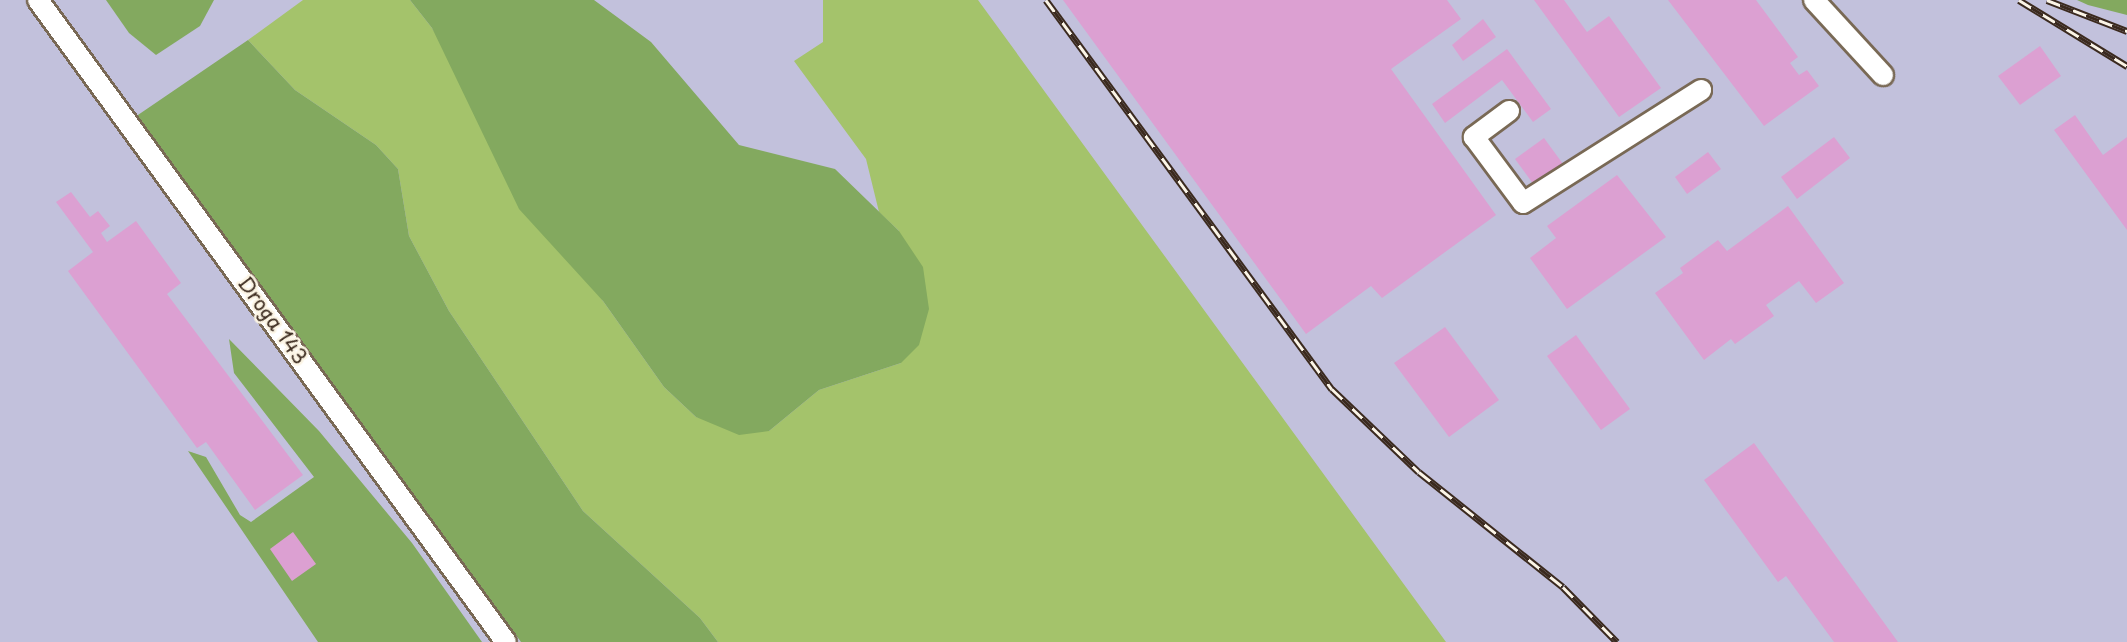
<!DOCTYPE html>
<style>
body{margin:0}
#map{position:relative;width:2127px;height:642px;overflow:hidden;background:#eddebb;font-family:"Playpen Sans",sans-serif}
div>[style]{position:absolute}
.industrial>*{inset:0;background:#c2c1dc}
.green>*{inset:0;background:#a4c36b}
.forest>*{inset:0;background:#83a95f}
.building>*{inset:0;background:#dca0d2}
.roads{filter:drop-shadow(2px 0 #796955) drop-shadow(-2px 0 #796955) drop-shadow(0 2px #796955) drop-shadow(0 -2px #796955)}
.lane>*{height:20px;margin:-10px;padding:0 10px;transform-origin:10px;border-radius:10px;background:#fff}
.rail>*{height:7px;margin-top:-3.5px;transform-origin:0;background:repeating-linear-gradient(90deg,#fcf5e5 0 14px,#3b2a1e 0 28px);box-sizing:border-box;border-block:2px solid #3b2a1e}
span{translate:-50% -50%;white-space:nowrap;text-align:center;line-height:1.15;-webkit-text-stroke:5px #fcf5e5;paint-order:stroke}
.street-label{font-size:20px;color:#3b2a1e}
</style>
<div id="map">
<div class="industrial">
<i style="clip-path:polygon(0 0,2127px 0,2127px 642px,0 642px)"></i>
</div>
<div class="green">
<i style="clip-path:polygon(303px 0,410px 0,432px 28px,603px 301px,664px 387px,696px 417px,769px 431px,819px 390px,901px 363px,899px 231px,879px 212px,866px 159px,794px 61px,823px 42px,823px 0,978px 0,1446px 642px,718px 642px,700px 618px,583px 511px,449px 311px,409px 236px,398px 169px,376px 145px,295px 90px,248px 40px)"></i>
</div>
<div class="forest">
<i style="clip-path:polygon(106px 0,214px 0,200px 26px,156px 55px,129px 33px)"></i>
<i style="clip-path:polygon(410px 0,594px 0,651px 42px,739px 145px,835px 169px,899px 231px,923px 267px,929px 309px,919px 345px,901px 363px,819px 390px,769px 431px,739px 435px,696px 417px,664px 387px,603px 301px,519px 209px,432px 28px)"></i>
<i style="clip-path:polygon(2077px 0,2127px 0,2127px 15px,2088px 5px)"></i>
<i style="clip-path:polygon(248px 40px,295px 90px,376px 145px,398px 169px,409px 236px,449px 311px,583px 511px,700px 618px,718px 642px,521px 642px,135px 117px)"></i>
<i style="clip-path:polygon(229px 339px,319px 431px,412px 543px,482px 642px,318px 642px,188px 451px,206px 457px,240px 515px,251px 522px,314px 477px,234px 373px)"></i>
</div>
<div class="building">
<i style="clip-path:polygon(1063px 0,1447px 0,1461px 19px,1391px 69px,1496px 215px,1382px 298px,1371px 286px,1306px 334px)"></i>
<i style="clip-path:polygon(1534px 0,1564px 0,1587px 32px,1609px 16px,1661px 88px,1619px 117px)"></i>
<i style="clip-path:polygon(1668px 0,1756px 0,1798px 57px,1790px 63px,1799px 75px,1807px 70px,1819px 86px,1764px 126px)"></i>
<i style="clip-path:polygon(1483px 19px,1496px 37px,1463px 61px,1452px 45px)"></i>
<i style="clip-path:polygon(2040px 46px,2061px 76px,2020px 105px,1998px 76px)"></i>
<i style="clip-path:polygon(1507px 49px,1551px 109px,1533px 122px,1502px 80px,1445px 123px,1432px 104px)"></i>
<i style="clip-path:polygon(2075px 115px,2103px 155px,2127px 137px,2127px 230px,2054px 130px)"></i>
<i style="clip-path:polygon(1834px 137px,1850px 158px,1797px 199px,1781px 177px)"></i>
<i style="clip-path:polygon(1544px 138px,1563px 164px,1534px 185px,1515px 159px)"></i>
<i style="clip-path:polygon(1708px 152px,1721px 169px,1687px 194px,1675px 177px)"></i>
<i style="clip-path:polygon(1617px 175px,1666px 237px,1567px 309px,1530px 258px,1556px 238px,1547px 226px)"></i>
<i style="clip-path:polygon(71px 192px,90px 217px,98px 211px,110px 226px,101px 233px,107px 242px,136px 221px,181px 283px,167px 294px,303px 475px,255px 510px,206px 442px,197px 448px,68px 271px,93px 252px,56px 202px)"></i>
<i style="clip-path:polygon(1788px 206px,1844px 283px,1816px 303px,1799px 281px,1766px 305px,1774px 316px,1735px 344px,1731px 339px,1704px 360px,1655px 293px,1683px 273px,1680px 268px,1718px 240px,1727px 251px)"></i>
<i style="clip-path:polygon(1445px 327px,1499px 400px,1449px 437px,1394px 363px)"></i>
<i style="clip-path:polygon(1576px 335px,1630px 409px,1601px 430px,1547px 356px)"></i>
<i style="clip-path:polygon(1754px 443px,1898px 642px,1834px 642px,1786px 576px,1778px 582px,1704px 480px)"></i>
<i style="clip-path:polygon(293px 532px,316px 564px,292px 581px,270px 549px)"></i>
</div>
<div class="roads">
<div class="lane">
<i style="left:38px;top:0;width:794px;rotate:53.91deg"></i>
<i style="left:1814px;top:0;width:102px;rotate:47.4deg"></i>
<i style="left:1509px;top:111px;width:44px;rotate:143.4deg"></i>
<i style="left:1474px;top:137px;width:82px;rotate:53.4deg"></i>
<i style="left:1523px;top:203px;width:211px;rotate:-32.4deg"></i>
</div>
</div>
<div class="rail">
<i style="left:1046px;top:0;width:483px;rotate:53.7deg"></i>
<i style="left:1332px;top:389px;width:120px;rotate:43.7deg"></i>
<i style="left:1419px;top:472px;width:184px;rotate:38.6deg"></i>
<i style="left:1563px;top:587px;width:77px;rotate:45.5deg"></i>
<i style="left:2019px;top:0;width:127px;rotate:31.4deg"></i>
<i style="left:2047px;top:0;width:86px;rotate:21.2deg"></i>
</div>
<div class="street-label">
<span style="left:273px;top:320px;rotate:54deg">Droga 143</span>
</div>
</div>
